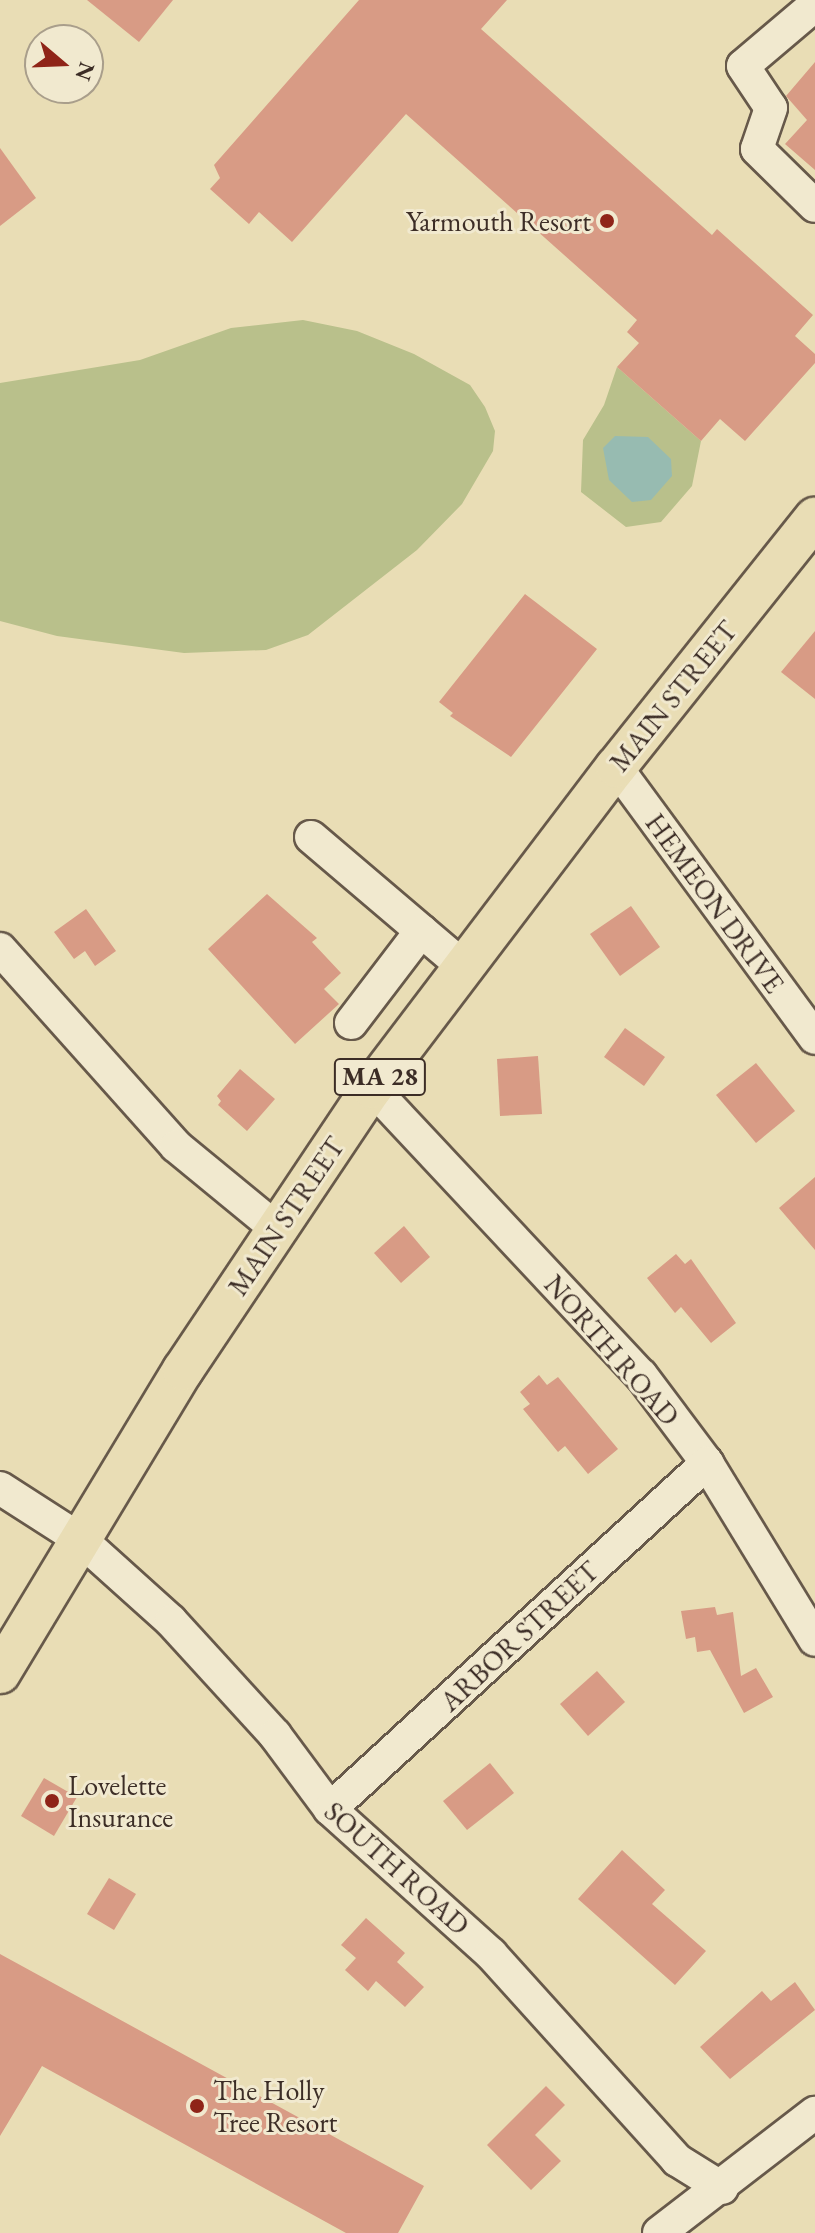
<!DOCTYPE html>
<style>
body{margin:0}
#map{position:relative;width:815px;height:2233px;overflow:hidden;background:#e9ddb5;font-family:"EB Garamond",serif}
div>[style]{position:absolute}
.green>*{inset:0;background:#b9c08b}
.water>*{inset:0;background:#97bbb1}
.building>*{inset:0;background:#d89b85}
.roads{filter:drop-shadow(2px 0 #67594a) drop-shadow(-2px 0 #67594a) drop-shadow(0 2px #67594a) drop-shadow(0 -2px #67594a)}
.minor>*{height:32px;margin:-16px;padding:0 16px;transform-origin:16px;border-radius:16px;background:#f1e9cf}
.major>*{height:40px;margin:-20px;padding:0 20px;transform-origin:20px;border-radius:20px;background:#e9ddb5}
.dots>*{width:22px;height:22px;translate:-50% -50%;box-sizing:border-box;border:4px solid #f1e9cf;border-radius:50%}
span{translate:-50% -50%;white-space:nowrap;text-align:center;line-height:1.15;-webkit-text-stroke:6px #f1e9cf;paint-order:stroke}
.shield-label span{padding:2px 6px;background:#f1e9cf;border:2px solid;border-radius:6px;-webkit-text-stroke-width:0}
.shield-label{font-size:26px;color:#3c2d26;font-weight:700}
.poi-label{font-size:28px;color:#3c2d26}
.right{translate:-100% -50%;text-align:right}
.left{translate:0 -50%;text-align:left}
.street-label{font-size:28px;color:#3c2d26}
.north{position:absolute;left:24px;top:24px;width:80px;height:80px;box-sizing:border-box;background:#f1e9cf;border:2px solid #a99e8b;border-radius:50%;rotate:109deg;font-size:22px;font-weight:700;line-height:32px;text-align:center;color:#3c2d26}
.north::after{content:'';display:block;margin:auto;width:28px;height:36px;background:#8f2418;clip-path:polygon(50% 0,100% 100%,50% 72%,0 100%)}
</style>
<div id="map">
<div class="green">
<i style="clip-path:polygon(303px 320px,357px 331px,414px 354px,470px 385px,485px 407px,495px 431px,493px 451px,462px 504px,417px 550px,308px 635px,266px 650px,184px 653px,57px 636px,0 621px,0 383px,140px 360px,231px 328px)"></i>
<i style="clip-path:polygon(617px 367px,701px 441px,692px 486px,661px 522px,626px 527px,581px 492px,583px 440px,604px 405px)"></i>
</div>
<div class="water">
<i style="clip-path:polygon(615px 436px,648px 437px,671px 459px,672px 476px,651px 500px,632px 502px,609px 480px,603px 448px)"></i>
</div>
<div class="building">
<i style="clip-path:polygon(87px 0,173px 0,139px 42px)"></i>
<i style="clip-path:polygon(359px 0,507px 0,481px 29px,712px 235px,717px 229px,813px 315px,795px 336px,815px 354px,815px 363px,745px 441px,720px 419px,701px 441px,617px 367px,639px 343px,627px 332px,637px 320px,406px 114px,292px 242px,259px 212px,249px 224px,210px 189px,220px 178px,214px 165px)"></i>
<i style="clip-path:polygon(815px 62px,815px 170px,785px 144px,807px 120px,786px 96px)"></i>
<i style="clip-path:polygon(0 148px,36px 198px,0 226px)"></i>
<i style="clip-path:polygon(525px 594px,597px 649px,511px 757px,450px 716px,453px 713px,439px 702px)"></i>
<i style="clip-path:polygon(815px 631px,815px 699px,781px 672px)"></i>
<i style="clip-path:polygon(267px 894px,317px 938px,312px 942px,341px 973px,324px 989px,339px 1004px,295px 1044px,208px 949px)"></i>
<i style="clip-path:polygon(631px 906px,660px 947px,620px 976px,590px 934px)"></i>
<i style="clip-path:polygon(86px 909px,116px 951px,95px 966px,85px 951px,74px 959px,54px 932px)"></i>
<i style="clip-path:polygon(625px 1028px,665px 1057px,644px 1086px,604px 1057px)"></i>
<i style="clip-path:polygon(538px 1056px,542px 1114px,500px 1116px,497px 1059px)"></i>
<i style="clip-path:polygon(756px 1063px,795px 1111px,756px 1143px,716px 1095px)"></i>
<i style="clip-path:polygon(240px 1069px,275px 1099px,247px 1131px,218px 1105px,221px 1101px,217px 1096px)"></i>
<i style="clip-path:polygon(815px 1177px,815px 1250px,779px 1208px)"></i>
<i style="clip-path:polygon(404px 1226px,430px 1257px,401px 1283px,374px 1253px)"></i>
<i style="clip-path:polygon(676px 1254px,685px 1264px,691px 1259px,736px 1323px,711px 1343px,681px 1307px,675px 1313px,647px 1278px)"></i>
<i style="clip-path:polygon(539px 1375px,547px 1385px,558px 1377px,618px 1449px,588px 1474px,565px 1446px,558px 1452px,523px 1409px,530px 1404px,520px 1392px)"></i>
<i style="clip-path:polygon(715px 1607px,717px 1615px,733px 1612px,741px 1676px,756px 1668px,773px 1697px,744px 1713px,710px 1650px,697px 1652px,695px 1637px,686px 1639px,681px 1611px)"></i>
<i style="clip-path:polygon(597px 1671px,625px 1702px,588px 1736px,560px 1704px)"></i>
<i style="clip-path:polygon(490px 1763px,514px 1793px,467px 1830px,443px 1801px)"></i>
<i style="clip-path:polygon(44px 1778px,77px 1797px,54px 1836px,21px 1816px)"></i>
<i style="clip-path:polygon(622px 1850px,665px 1890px,652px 1904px,706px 1951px,675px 1985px,578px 1899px)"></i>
<i style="clip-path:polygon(109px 1878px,136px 1894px,114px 1930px,87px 1914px)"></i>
<i style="clip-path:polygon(366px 1918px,405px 1953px,397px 1962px,424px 1987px,405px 2007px,376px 1981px,368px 1991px,345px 1970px,356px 1958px,341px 1945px)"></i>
<i style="clip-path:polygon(0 1954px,424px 2186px,398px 2233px,346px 2233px,42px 2066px,0 2136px)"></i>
<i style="clip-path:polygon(795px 1982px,815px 2010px,730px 2079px,700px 2047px,762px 1991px,771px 2001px)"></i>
<i style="clip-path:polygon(546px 2086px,565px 2105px,535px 2135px,561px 2161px,531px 2190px,487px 2145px)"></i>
</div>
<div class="roads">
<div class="minor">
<i style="left:815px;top:5px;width:94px;rotate:139.7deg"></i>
<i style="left:743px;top:66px;width:50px;rotate:56.3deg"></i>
<i style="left:771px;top:108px;width:43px;rotate:108.9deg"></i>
<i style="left:757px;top:149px;width:81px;rotate:44.5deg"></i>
<i style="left:616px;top:767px;width:336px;rotate:53.7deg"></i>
<i style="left:311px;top:837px;width:201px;rotate:40.4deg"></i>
<i style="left:0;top:949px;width:264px;rotate:48.2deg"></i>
<i style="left:176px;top:1146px;width:129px;rotate:39.4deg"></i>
<i style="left:351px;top:1023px;width:116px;rotate:-52.7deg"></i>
<i style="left:372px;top:1088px;width:393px;rotate:46.9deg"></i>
<i style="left:641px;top:1375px;width:110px;rotate:53.1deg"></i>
<i style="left:707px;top:1463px;width:207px;rotate:58.6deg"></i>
<i style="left:0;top:1488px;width:96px;rotate:32.7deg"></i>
<i style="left:81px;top:1540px;width:121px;rotate:42deg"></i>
<i style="left:171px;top:1621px;width:154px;rotate:47.6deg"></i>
<i style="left:275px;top:1735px;width:92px;rotate:53.4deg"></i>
<i style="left:330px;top:1809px;width:217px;rotate:42deg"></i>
<i style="left:491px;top:1954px;width:278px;rotate:47.9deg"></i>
<i style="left:677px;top:2160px;width:53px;rotate:31.9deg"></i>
<i style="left:330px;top:1809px;width:512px;rotate:-42.54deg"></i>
<i style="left:659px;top:2233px;width:197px;rotate:-37.6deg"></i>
</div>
<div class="major">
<i style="left:0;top:1673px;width:354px;rotate:-58.9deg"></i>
<i style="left:183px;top:1370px;width:339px;rotate:-56.2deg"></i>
<i style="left:372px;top:1088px;width:403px;rotate:-52.8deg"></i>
<i style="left:616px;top:767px;width:319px;rotate:-51.4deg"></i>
</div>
</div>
<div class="dots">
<i style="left:607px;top:221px;background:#8f2418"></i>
<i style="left:52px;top:1801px;background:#8f2418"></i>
<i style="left:197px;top:2106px;background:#8f2418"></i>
</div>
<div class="shield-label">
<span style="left:380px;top:1077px">MA 28</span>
</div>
<div class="poi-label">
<span class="right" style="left:591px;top:221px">Yarmouth Resort</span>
<span class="left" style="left:68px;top:1801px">Lovelette<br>Insurance</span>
<span class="left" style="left:213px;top:2106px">The Holly<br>Tree Resort</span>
</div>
<div class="street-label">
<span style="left:673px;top:696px;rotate:-51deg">MAIN STREET</span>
<span style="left:715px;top:903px;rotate:54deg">HEMEON DRIVE</span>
<span style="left:286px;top:1216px;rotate:-56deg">MAIN STREET</span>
<span style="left:612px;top:1350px;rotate:49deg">NORTH ROAD</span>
<span style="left:519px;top:1636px;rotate:-43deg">ARBOR STREET</span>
<span style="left:397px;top:1868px;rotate:42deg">SOUTH ROAD</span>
</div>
<div class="north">N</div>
</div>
